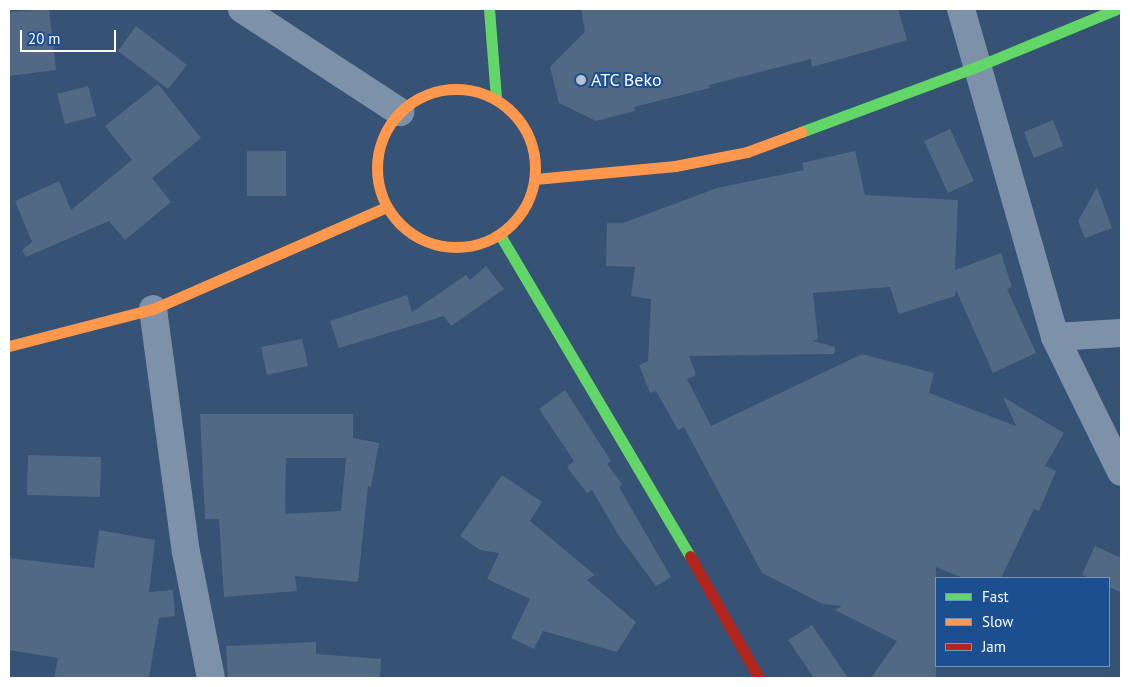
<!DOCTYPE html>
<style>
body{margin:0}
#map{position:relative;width:1130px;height:687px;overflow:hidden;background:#365274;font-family:"PT Sans",sans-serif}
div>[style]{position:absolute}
.building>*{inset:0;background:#526984}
.street>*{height:28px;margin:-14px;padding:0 14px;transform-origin:14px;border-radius:14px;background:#7d92a8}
.fast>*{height:11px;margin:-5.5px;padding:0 5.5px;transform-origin:5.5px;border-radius:5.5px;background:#63d668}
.slow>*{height:11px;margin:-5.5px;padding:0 5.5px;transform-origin:5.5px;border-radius:5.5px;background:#ff974d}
.slow>.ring{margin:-5.5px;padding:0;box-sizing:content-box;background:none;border:11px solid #ff974d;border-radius:50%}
.jam>*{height:11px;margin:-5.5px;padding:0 5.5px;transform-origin:5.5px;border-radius:5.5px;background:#b3261e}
.dots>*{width:14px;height:14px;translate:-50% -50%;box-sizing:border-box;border:2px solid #1b4f8f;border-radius:50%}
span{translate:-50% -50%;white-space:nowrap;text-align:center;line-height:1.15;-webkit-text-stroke:4px #1b4f8f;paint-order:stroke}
.poi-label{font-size:18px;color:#fff}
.left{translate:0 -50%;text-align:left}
.frame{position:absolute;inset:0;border:10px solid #fff;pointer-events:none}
.legend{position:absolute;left:935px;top:577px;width:175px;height:90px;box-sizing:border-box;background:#1b4f8f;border:1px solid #7695bc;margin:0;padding:6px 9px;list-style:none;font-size:15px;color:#fff}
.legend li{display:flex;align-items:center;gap:10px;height:25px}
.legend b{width:25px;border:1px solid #7695bc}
.scale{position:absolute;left:20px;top:30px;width:96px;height:22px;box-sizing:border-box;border:2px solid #fff;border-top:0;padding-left:6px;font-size:15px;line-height:18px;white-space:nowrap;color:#fff;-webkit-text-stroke:4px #1b4f8f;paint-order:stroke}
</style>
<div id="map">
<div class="building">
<i style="clip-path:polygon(49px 9px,56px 70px,9px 76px,9px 12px)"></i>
<i style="clip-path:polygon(581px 9px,898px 9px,907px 40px,812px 67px,811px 59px,709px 85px,710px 88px,634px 107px,635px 111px,596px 121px,559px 103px,550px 67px,585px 32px)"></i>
<i style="clip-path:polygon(136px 26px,187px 65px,168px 89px,118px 51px)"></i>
<i style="clip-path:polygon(158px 84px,201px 138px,152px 178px,171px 202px,125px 240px,109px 221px,26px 257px,22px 250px,32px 242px,15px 201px,59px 181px,71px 210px,132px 160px,105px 126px)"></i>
<i style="clip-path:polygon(88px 86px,96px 116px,65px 124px,57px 94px)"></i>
<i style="clip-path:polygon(1053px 120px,1063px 146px,1034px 158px,1024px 132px)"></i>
<i style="clip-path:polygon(950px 129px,974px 181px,948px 193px,924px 141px)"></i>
<i style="clip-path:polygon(247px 151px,286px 151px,286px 196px,247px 196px)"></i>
<i style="clip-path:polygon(855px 151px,865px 195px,958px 200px,955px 270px,1001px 253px,1012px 287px,1007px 289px,1036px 353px,993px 373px,956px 290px,955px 296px,899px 314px,890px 287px,813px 293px,818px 339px,813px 341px,835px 347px,834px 354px,689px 356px,696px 375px,687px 379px,711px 426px,862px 354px,934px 373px,929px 393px,1016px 426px,1003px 397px,1064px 433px,1045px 466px,1056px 471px,1039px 511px,1034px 509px,1001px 578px,963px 578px,936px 567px,936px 678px,871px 678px,897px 641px,835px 610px,842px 606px,823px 604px,762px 573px,684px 427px,678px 430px,656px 391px,650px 393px,639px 365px,648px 361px,651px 299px,631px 296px,635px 267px,606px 266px,607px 223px,623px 223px,717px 188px,804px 170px,802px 163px)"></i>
<i style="clip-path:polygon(1097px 187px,1112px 228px,1085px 238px,1078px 221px)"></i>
<i style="clip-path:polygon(486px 266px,504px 289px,451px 326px,444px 316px,339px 348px,330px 321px,407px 295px,412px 312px,466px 275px,470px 280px)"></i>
<i style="clip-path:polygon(302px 339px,308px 366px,267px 375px,261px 347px)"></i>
<i style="clip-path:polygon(565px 390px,611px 461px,607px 464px,622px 484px,619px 487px,671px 577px,656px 586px,619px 536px,592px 490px,587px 493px,567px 467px,574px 461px,539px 409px)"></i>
<i style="clip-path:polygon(evenodd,200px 414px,353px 414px,353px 438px,379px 443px,371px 487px,368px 486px,358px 582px,295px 576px,297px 591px,224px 597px,219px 519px,205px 519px,200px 414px,286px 458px,346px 458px,341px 511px,285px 514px,286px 458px)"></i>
<i style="clip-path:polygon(28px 455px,101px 457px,100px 497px,27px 495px)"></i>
<i style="clip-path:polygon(502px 475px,542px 502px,530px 521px,595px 575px,587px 580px,636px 622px,617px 652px,543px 631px,534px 649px,511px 638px,530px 599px,487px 579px,499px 553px,480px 550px,460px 536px)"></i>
<i style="clip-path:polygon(99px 530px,155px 540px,149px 592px,173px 590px,175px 616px,159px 618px,149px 678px,54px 678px,58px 658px,9px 650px,9px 558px,94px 568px)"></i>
<i style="clip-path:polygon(1095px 546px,1121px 558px,1121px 592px,1109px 587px,1109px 578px,1090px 578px,1082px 575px)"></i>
<i style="clip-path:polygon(812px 625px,848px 678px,814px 678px,788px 640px)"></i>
<i style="clip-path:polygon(316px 642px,316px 654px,381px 659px,380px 678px,228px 678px,226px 646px)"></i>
</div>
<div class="street">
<i style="left:242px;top:9px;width:189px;rotate:33.1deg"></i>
<i style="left:961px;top:9px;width:341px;rotate:74deg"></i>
<i style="left:1055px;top:337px;width:150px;rotate:63.9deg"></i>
<i style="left:153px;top:309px;width:245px;rotate:82.3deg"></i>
<i style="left:186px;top:552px;width:128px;rotate:78.8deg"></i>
<i style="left:1055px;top:337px;width:66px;rotate:-3.5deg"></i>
</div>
<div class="fast">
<i style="left:489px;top:9px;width:89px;rotate:85.5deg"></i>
<i style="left:801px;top:132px;width:187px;rotate:-20.4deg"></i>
<i style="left:976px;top:67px;width:152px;rotate:-22.4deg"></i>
<i style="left:500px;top:235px;width:373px;rotate:59.4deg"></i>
</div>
<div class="slow">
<i class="ring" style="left:377px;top:89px;width:147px;height:147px"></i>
<i style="left:535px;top:179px;width:141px;rotate:-5.3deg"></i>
<i style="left:675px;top:166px;width:73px;rotate:-11deg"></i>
<i style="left:747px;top:152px;width:58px;rotate:-20.3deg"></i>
<i style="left:9px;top:346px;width:149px;rotate:-14.4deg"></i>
<i style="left:153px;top:309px;width:255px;rotate:-23.6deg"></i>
</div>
<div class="jam">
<i style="left:690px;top:556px;width:140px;rotate:60.5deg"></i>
</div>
<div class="dots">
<i style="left:581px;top:80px;background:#b9c2ce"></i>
</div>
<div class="poi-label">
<span class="left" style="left:591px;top:80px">ATC Beko</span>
</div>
<div class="frame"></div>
<ul class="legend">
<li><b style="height:6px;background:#63d668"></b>Fast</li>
<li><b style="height:6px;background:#ff974d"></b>Slow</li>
<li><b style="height:6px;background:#b3261e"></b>Jam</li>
</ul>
<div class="scale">20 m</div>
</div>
